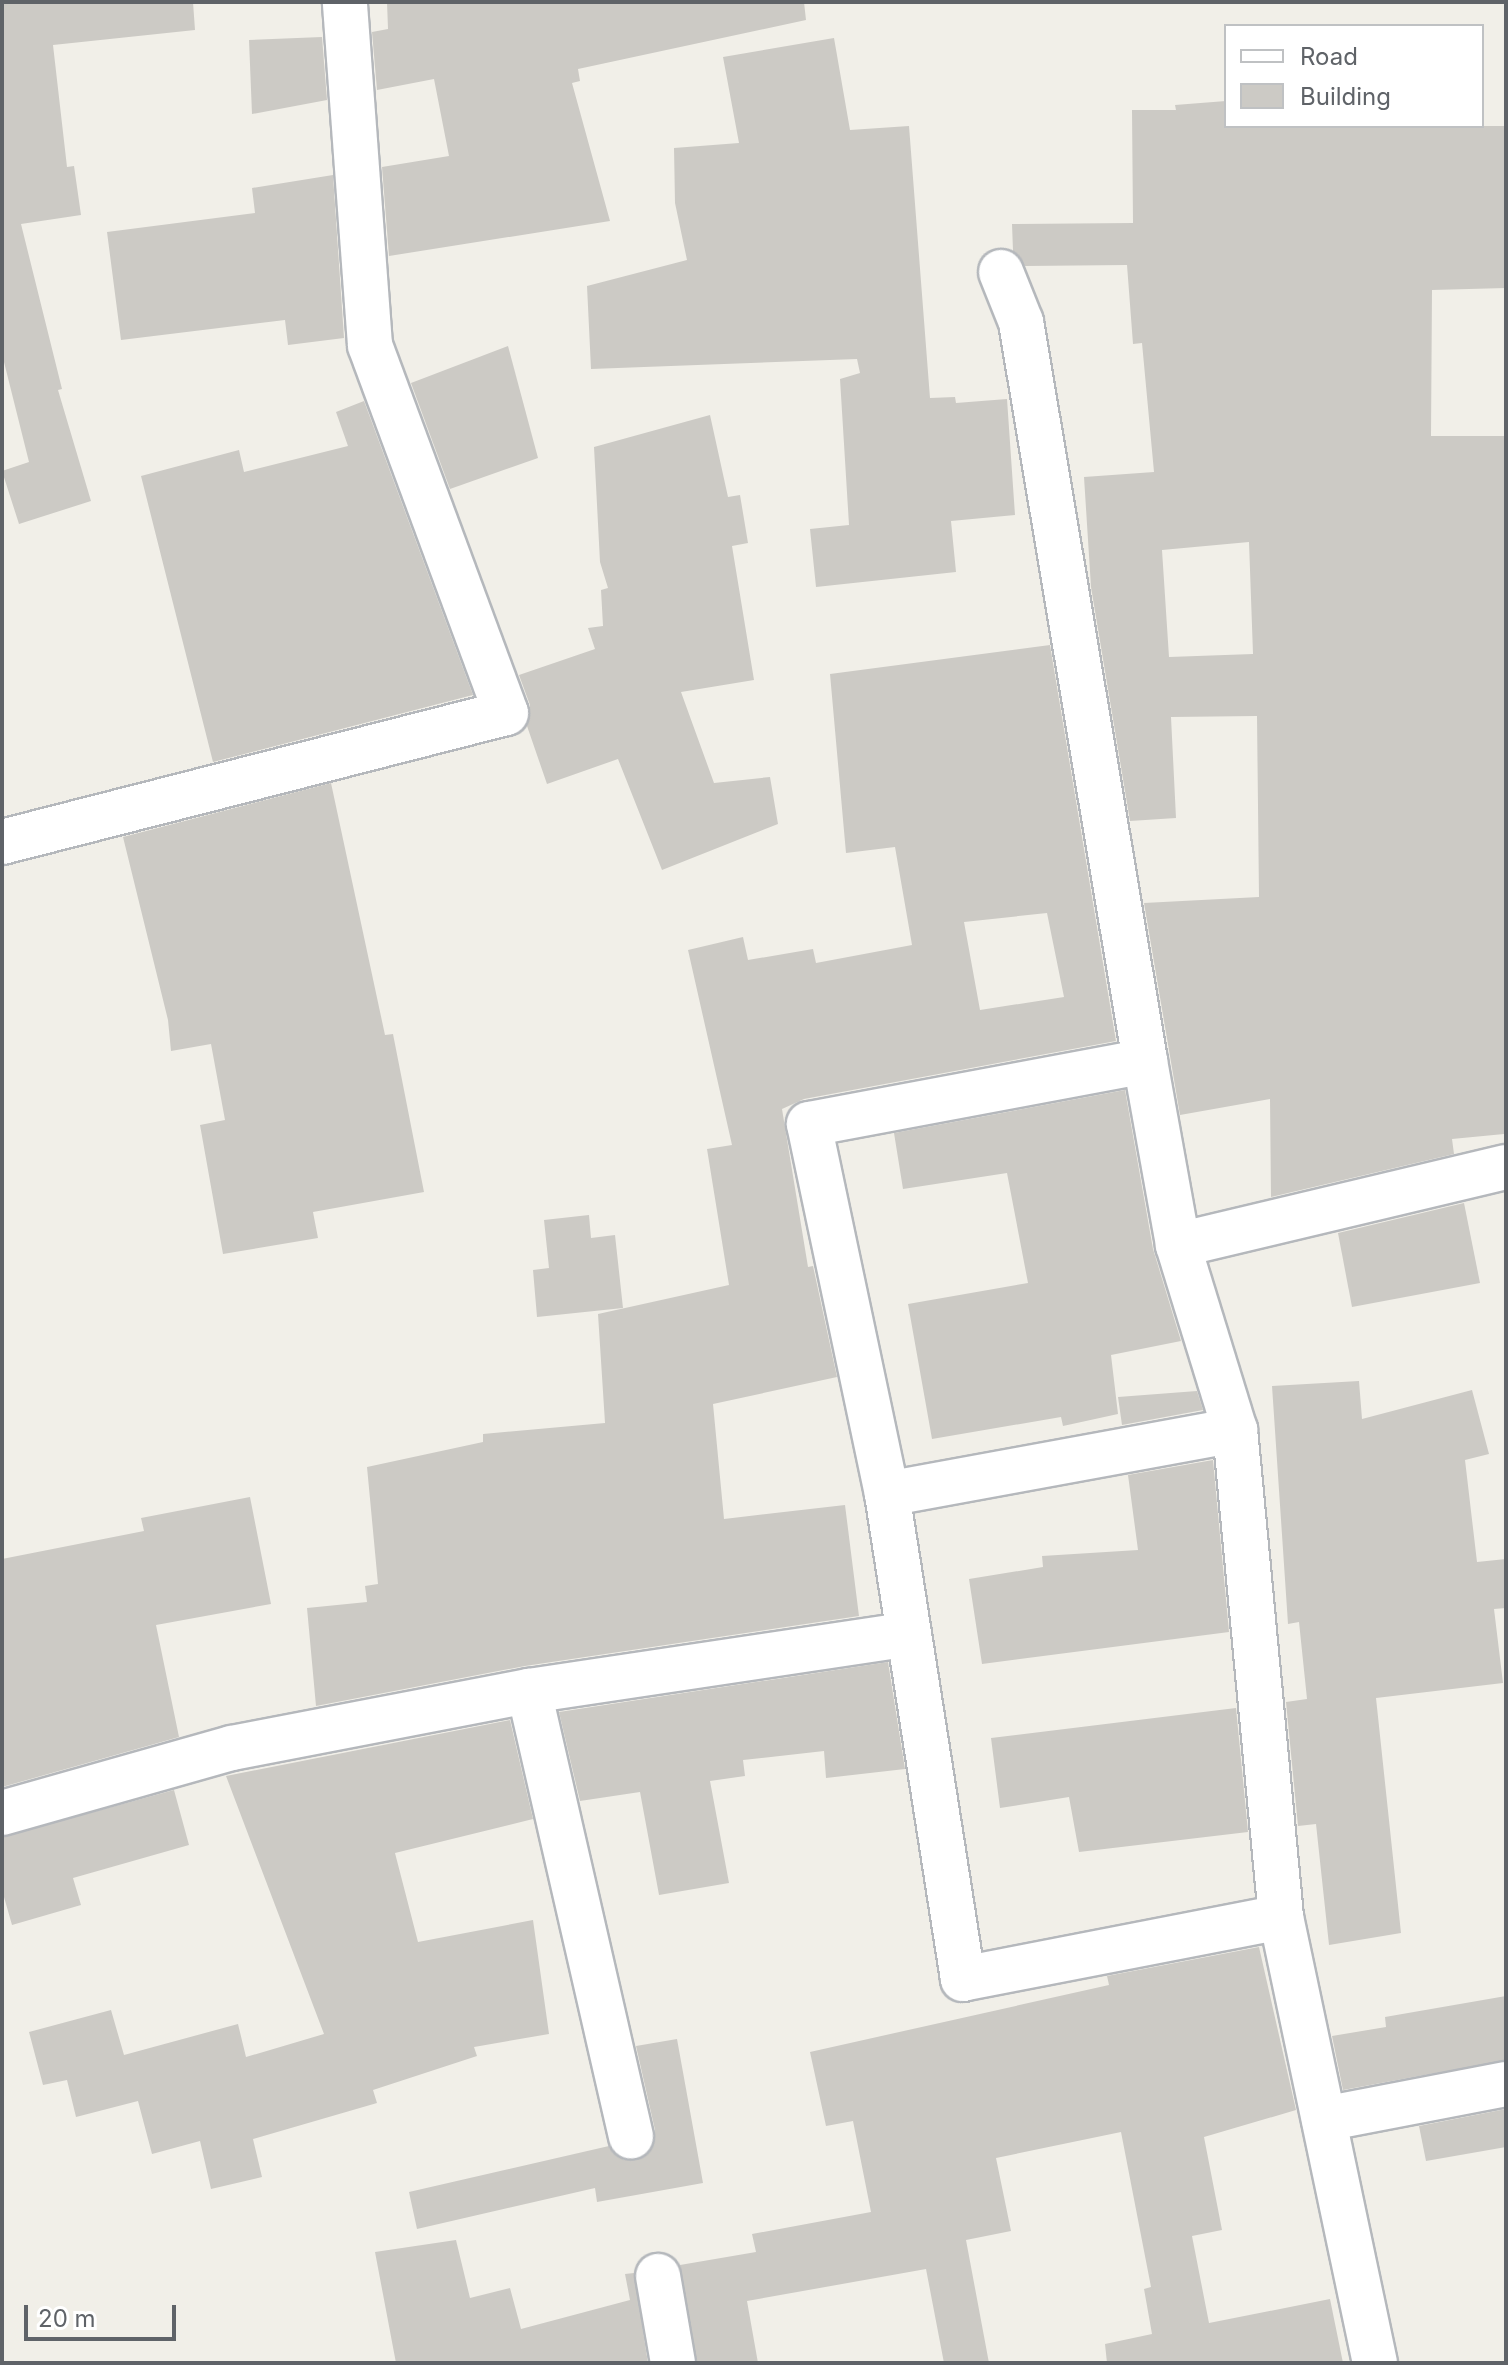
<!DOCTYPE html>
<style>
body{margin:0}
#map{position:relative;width:1508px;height:2365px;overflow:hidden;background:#f1efe8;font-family:Inter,sans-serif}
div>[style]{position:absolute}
.building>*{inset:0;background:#cccac5}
.roads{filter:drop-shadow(2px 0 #b5b8bc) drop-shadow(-2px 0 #b5b8bc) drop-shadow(0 2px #b5b8bc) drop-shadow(0 -2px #b5b8bc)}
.minor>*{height:44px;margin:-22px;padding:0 22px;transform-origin:22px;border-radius:22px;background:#fff}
span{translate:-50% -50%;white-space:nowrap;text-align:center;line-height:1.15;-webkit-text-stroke:7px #fff;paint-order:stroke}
.frame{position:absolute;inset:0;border:4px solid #5f6368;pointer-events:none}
.legend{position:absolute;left:1224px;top:24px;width:260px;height:104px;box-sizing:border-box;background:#fff;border:2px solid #bfc1c3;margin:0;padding:10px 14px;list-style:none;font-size:24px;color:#5f6368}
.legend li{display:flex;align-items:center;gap:16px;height:40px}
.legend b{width:40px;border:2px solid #bfc1c3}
.scale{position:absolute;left:24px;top:2305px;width:152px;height:36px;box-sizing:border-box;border:4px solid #5f6368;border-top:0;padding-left:10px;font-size:24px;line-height:28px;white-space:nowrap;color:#5f6368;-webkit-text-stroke:6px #fff;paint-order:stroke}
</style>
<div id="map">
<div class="building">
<i style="clip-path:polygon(2px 2px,193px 2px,195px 30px,53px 45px,67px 167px,74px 166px,81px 215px,21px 224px,62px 389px,58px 390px,91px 501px,19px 524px,2px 471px,29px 462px,2px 354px)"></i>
<i style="clip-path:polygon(387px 2px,804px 2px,806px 20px,578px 69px,580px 81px,572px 83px,610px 221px,389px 256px,382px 167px,449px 156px,434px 79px,377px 90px,372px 32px,388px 29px)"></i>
<i style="clip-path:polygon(322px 37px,327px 100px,252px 114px,249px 40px)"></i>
<i style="clip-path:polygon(834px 38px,850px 130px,909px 126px,930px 398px,955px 397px,956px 403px,1007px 399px,1015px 515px,951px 521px,956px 572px,816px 587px,810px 529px,849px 525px,840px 379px,860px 373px,857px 359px,591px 369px,587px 286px,687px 260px,675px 203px,674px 148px,739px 143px,723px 57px)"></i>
<i style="clip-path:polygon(evenodd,1226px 101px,1226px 126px,1506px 126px,1506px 288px,1432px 290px,1431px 436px,1506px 436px,1504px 1134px,1452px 1139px,1454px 1154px,1271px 1197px,1270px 1099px,1180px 1115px,1144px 903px,1259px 897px,1257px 716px,1171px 717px,1176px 818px,1130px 821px,1091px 587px,1084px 477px,1154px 472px,1142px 343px,1133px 344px,1127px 265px,1025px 266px,1013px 251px,1012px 224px,1133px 223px,1132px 110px,1176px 110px,1175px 105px,1226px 101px,1249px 542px,1253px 654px,1169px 657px,1162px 550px,1249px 542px)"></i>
<i style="clip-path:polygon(333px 175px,344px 338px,288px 345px,285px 320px,121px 340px,107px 232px,255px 213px,252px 188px)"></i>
<i style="clip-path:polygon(508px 346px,538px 458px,450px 489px,411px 383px)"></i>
<i style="clip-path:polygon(364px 401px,473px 695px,213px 762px,141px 476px,239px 450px,244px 472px,348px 446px,336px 412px)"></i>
<i style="clip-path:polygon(710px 415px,728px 497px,740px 495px,748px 543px,732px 546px,754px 680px,681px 692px,714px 783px,770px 777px,778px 824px,662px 870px,618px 759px,547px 784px,527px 726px,530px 705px,519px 675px,595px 649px,588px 628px,603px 626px,601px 590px,608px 588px,600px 562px,594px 447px)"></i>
<i style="clip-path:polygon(evenodd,1050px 645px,1116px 1041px,804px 1099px,782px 1109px,808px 1267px,813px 1266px,837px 1377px,713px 1404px,724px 1519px,845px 1505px,859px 1616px,525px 1666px,316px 1706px,307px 1608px,367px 1602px,365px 1586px,378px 1584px,367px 1467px,483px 1442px,483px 1434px,605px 1423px,598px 1314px,729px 1285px,707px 1149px,732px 1145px,688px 950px,743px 937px,748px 960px,813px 949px,816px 963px,912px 945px,895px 847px,846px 853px,830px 674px,1050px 645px,1047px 913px,1064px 997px,980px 1010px,964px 922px,1047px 913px)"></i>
<i style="clip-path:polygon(331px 783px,385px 1035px,393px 1034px,424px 1192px,313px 1212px,318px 1238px,223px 1254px,200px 1125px,225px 1120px,211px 1044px,171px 1051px,168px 1020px,123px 837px)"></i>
<i style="clip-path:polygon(1125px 1090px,1153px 1249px,1181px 1341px,1111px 1355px,1118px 1414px,1063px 1426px,1061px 1417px,932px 1439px,908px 1304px,1028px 1283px,1007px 1173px,903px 1189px,894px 1133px)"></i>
<i style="clip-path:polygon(1464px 1203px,1480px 1283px,1352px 1307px,1338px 1233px)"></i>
<i style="clip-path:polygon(589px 1215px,591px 1238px,615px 1235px,623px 1308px,537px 1317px,533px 1270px,549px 1268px,544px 1220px)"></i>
<i style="clip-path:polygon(1359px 1381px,1362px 1419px,1472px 1390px,1489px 1454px,1465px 1460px,1477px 1562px,1506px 1559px,1506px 1608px,1494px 1609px,1503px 1683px,1376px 1698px,1401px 1933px,1329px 1945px,1316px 1824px,1298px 1826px,1286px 1702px,1307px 1699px,1299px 1622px,1288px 1624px,1272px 1386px)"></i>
<i style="clip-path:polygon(1197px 1391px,1203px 1410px,1122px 1425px,1118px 1397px)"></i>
<i style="clip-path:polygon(1213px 1460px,1229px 1632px,982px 1664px,969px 1579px,1043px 1567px,1042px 1556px,1138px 1550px,1128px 1475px)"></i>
<i style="clip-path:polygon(250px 1497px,271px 1604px,156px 1625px,179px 1737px,2px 1787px,2px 1559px,144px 1531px,141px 1518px)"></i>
<i style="clip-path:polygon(888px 1662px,905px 1769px,826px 1778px,824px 1751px,743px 1760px,745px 1776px,710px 1781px,729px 1883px,659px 1895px,640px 1792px,580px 1801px,559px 1712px)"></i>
<i style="clip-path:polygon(1236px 1708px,1248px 1832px,1079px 1852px,1069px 1797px,1000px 1808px,991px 1738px)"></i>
<i style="clip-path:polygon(510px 1720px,533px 1819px,395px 1853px,418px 1942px,533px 1920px,549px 2034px,474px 2047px,477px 2056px,373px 2090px,377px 2103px,253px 2139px,262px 2177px,211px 2189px,200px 2141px,152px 2154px,138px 2101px,76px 2117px,67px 2080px,43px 2085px,29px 2032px,111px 2010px,124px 2055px,238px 2024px,246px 2057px,324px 2034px,226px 1776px)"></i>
<i style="clip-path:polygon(174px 1790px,189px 1845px,73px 1878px,81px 1905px,12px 1925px,2px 1890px,2px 1837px)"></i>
<i style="clip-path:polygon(1259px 1947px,1296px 2110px,1204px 2137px,1222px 2230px,1192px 2236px,1209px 2323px,1330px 2299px,1343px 2363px,1107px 2363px,1105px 2344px,1152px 2334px,1144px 2289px,1151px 2287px,1121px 2132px,996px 2158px,1011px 2231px,966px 2240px,989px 2363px,944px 2363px,926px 2269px,747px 2301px,758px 2363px,697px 2363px,680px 2265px,756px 2252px,752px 2234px,871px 2212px,853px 2121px,826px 2126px,810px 2052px,1109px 1985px,1107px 1976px)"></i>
<i style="clip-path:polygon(1506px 1996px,1506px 2060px,1343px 2090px,1332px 2036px,1386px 2027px,1385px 2017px)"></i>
<i style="clip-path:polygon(677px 2039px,703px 2183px,597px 2202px,595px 2188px,417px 2229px,409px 2192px,609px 2146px,624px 2160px,647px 2155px,655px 2130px,636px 2046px)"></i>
<i style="clip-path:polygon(1506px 2109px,1506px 2147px,1426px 2161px,1419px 2126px)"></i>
<i style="clip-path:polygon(456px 2240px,470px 2298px,510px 2288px,521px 2329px,630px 2300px,625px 2274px,634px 2273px,648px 2363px,396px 2363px,375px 2252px)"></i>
</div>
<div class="roads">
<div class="minor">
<i style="left:1001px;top:272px;width:54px;rotate:68.2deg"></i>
<i style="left:1021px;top:322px;width:749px;rotate:80.47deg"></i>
<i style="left:2px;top:842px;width:520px;rotate:-14.36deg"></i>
<i style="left:506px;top:713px;width:392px;rotate:-110.3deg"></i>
<i style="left:370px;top:345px;width:344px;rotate:-94.2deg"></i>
<i style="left:1178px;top:1245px;width:194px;rotate:72.9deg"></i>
<i style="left:1235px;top:1430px;width:489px;rotate:84.6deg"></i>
<i style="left:887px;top:1494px;width:354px;rotate:-10.4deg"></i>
<i style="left:529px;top:1691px;width:457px;rotate:77.1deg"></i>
<i style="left:2px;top:1813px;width:239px;rotate:-15.8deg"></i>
<i style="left:232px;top:1748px;width:302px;rotate:-10.9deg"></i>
<i style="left:529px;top:1691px;width:384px;rotate:-8.5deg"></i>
<i style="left:1324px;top:2119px;width:185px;rotate:-10.9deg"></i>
<i style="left:658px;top:2276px;width:88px;rotate:80.2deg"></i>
<i style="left:1375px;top:2363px;width:456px;rotate:-101.9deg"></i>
<i style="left:1281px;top:1917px;width:324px;rotate:169deg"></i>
<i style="left:963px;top:1979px;width:491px;rotate:-98.9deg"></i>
<i style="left:887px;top:1494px;width:378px;rotate:-101.9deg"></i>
<i style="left:809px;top:1124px;width:342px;rotate:-10.6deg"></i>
<i style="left:1145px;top:1061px;width:187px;rotate:79.8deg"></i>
<i style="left:1178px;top:1245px;width:337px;rotate:-13.4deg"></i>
</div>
</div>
<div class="frame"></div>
<ul class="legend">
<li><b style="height:10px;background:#fff"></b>Road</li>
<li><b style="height:22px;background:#cccac5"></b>Building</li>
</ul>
<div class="scale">20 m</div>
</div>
